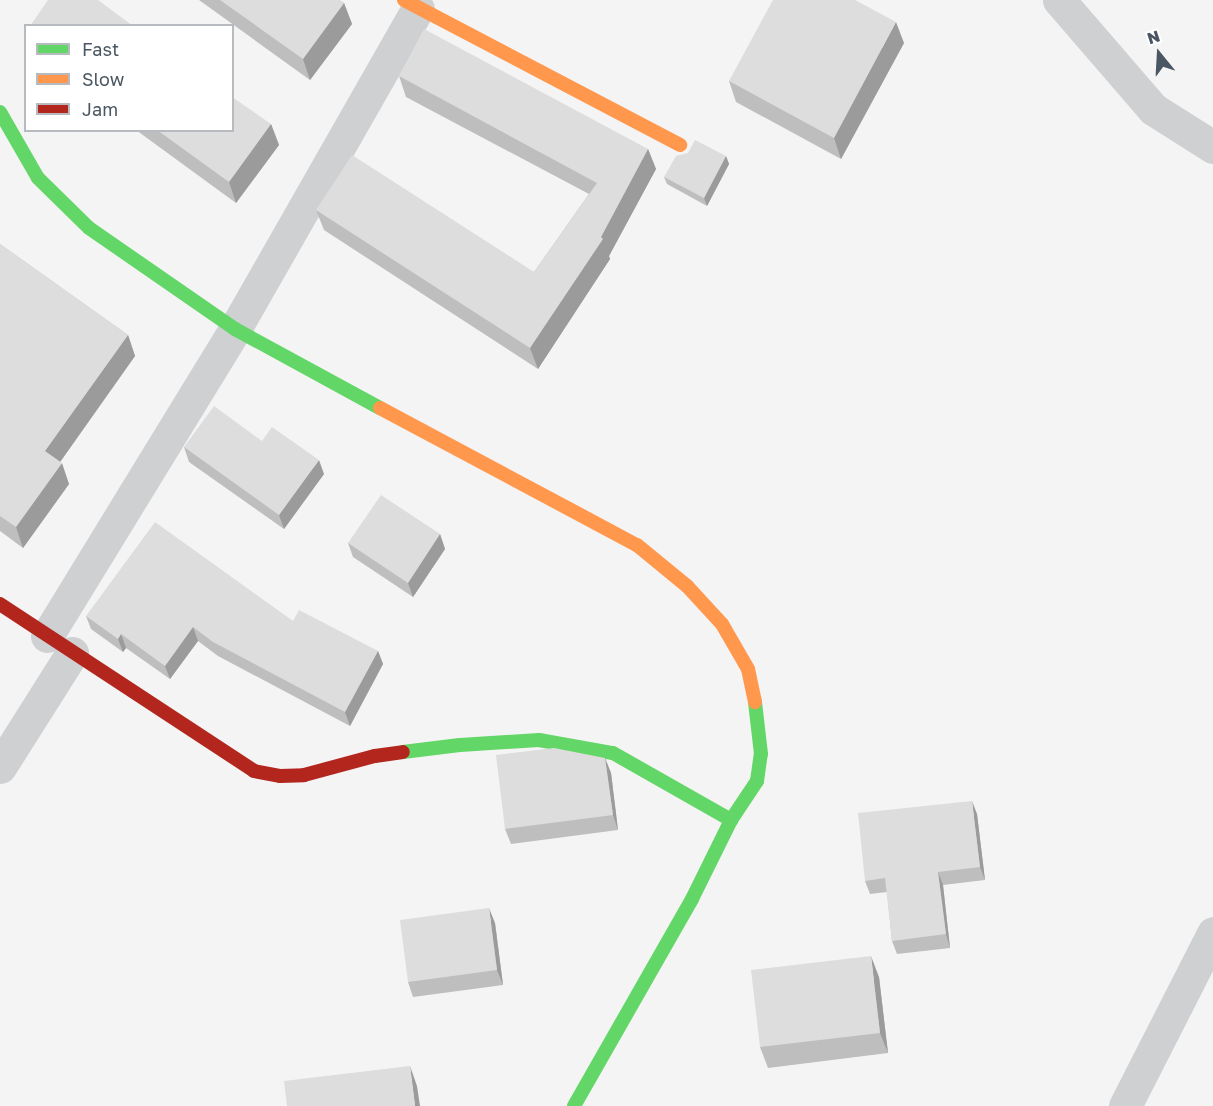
<!DOCTYPE html>
<style>
body{margin:0}
#map{position:relative;width:1213px;height:1106px;overflow:hidden;background:#f4f4f4;font-family:"Golos Text",sans-serif}
div>[style]{position:absolute}
.street>*{height:33px;margin:-16.5px;padding:0 16.5px;transform-origin:16.5px;border-radius:16.5px;background:#ced0d2}
.fast>*{height:14px;margin:-7px;padding:0 7px;transform-origin:7px;border-radius:7px;background:#63d668}
.slow>*{height:14px;margin:-7px;padding:0 7px;transform-origin:7px;border-radius:7px;background:#ff974d}
.jam>*{height:14px;margin:-7px;padding:0 7px;transform-origin:7px;border-radius:7px;background:#b3261e}
.wall>*{inset:0;background:#bebebf}
.shaded-wall>*{inset:0;background:#9b9b9b}
.building>*{inset:0;background:#ddddde}
span{translate:-50% -50%;white-space:nowrap;text-align:center;line-height:1.15;-webkit-text-stroke:5px #fff;paint-order:stroke}
.legend{position:absolute;left:24px;top:24px;width:210px;height:108px;box-sizing:border-box;background:#fff;border:2px solid #b7bbc0;margin:0;padding:8px 10px;list-style:none;font-size:18px;color:#4a5661}
.legend li{display:flex;align-items:center;gap:12px;height:30px}
.legend b{width:30px;border:2px solid #b7bbc0}
.north{position:absolute;left:1129px;top:24px;width:60px;height:60px;-webkit-text-stroke:4px #fff;paint-order:stroke;rotate:342deg;font-size:16px;font-weight:700;line-height:24px;text-align:center;color:#4a5661}
.north::after{content:'';display:block;margin:auto;width:21px;height:27px;background:#4a5661;clip-path:polygon(50% 0,100% 100%,50% 72%,0 100%)}
</style>
<div id="map">
<div class="street">
<i style="left:1059px;top:0;width:144px;rotate:49.2deg"></i>
<i style="left:1153px;top:109px;width:71px;rotate:32.3deg"></i>
<i style="left:47px;top:636px;width:360px;rotate:-58.5deg"></i>
<i style="left:235px;top:329px;width:369px;rotate:-60.3deg"></i>
<i style="left:0;top:767px;width:135px;rotate:-57.7deg"></i>
<i style="left:1125px;top:1106px;width:194px;rotate:-63deg"></i>
</div>
<div class="fast">
<i style="left:0;top:112px;width:76px;rotate:60.1deg"></i>
<i style="left:38px;top:178px;width:71px;rotate:44.4deg"></i>
<i style="left:89px;top:228px;width:178px;rotate:34.7deg"></i>
<i style="left:235px;top:329px;width:165px;rotate:28.6deg"></i>
<i style="left:403px;top:752px;width:57px;rotate:-7deg"></i>
<i style="left:460px;top:745px;width:79px;rotate:-3.6deg"></i>
<i style="left:539px;top:740px;width:75px;rotate:10deg"></i>
<i style="left:613px;top:753px;width:136px;rotate:29.6deg"></i>
<i style="left:574px;top:1106px;width:238px;rotate:-60.3deg"></i>
<i style="left:692px;top:899px;width:88px;rotate:-63.7deg"></i>
<i style="left:731px;top:820px;width:47px;rotate:-56.3deg"></i>
<i style="left:757px;top:781px;width:27px;rotate:-82deg"></i>
<i style="left:761px;top:754px;width:52px;rotate:-96.6deg"></i>
</div>
<div class="slow">
<i style="left:404px;top:0;width:312px;rotate:27.7deg"></i>
<i style="left:380px;top:408px;width:291px;rotate:28.1deg"></i>
<i style="left:637px;top:545px;width:65px;rotate:39.4deg"></i>
<i style="left:687px;top:586px;width:52px;rotate:47.4deg"></i>
<i style="left:722px;top:624px;width:52px;rotate:60deg"></i>
<i style="left:748px;top:669px;width:34px;rotate:78deg"></i>
</div>
<div class="jam">
<i style="left:0;top:604px;width:304px;rotate:33.3deg"></i>
<i style="left:254px;top:771px;width:26px;rotate:11deg"></i>
<i style="left:280px;top:776px;width:24px;rotate:-2deg"></i>
<i style="left:304px;top:775px;width:73px;rotate:-15deg"></i>
<i style="left:375px;top:756px;width:28px;rotate:-8deg"></i>
</div>
<div class="wall">
<i style="clip-path:polygon(199px 0,339px 0,344px 3px,352px 24px,310px 80px)"></i>
<i style="clip-path:polygon(904px 43px,841px 159px,736px 102px,729px 81px)"></i>
<i style="clip-path:polygon(399px 76px,648px 149px,656px 169px,609px 256px,610px 259px,538px 369px,324px 230px,316px 210px,534px 272px,589px 194px,406px 97px)"></i>
<i style="clip-path:polygon(271px 124px,279px 145px,236px 203px,136px 130px,232px 130px)"></i>
<i style="clip-path:polygon(726px 156px,729px 164px,707px 206px,667px 184px,664px 177px)"></i>
<i style="clip-path:polygon(0 244px,128px 335px,135px 356px,60px 462px,69px 484px,23px 548px,0 531px)"></i>
<i style="clip-path:polygon(262px 441px,324px 474px,284px 529px,189px 462px,184px 447px)"></i>
<i style="clip-path:polygon(440px 534px,445px 549px,413px 597px,353px 557px,348px 543px)"></i>
<i style="clip-path:polygon(86px 616px,293px 621px,378px 651px,383px 664px,350px 726px,218px 656px,198px 641px,170px 679px,126px 648px,123px 652px,91px 629px)"></i>
<i style="clip-path:polygon(605px 758px,611px 773px,618px 830px,511px 844px,505px 829px)"></i>
<i style="clip-path:polygon(977px 814px,985px 880px,943px 885px,950px 948px,897px 954px,892px 941px,887px 892px,870px 894px,865px 881px)"></i>
<i style="clip-path:polygon(495px 923px,503px 985px,413px 997px,408px 982px)"></i>
<i style="clip-path:polygon(879px 977px,888px 1053px,768px 1068px,760px 1047px)"></i>
</div>
<div class="shaded-wall">
<i style="clip-path:polygon(344px 3px,352px 24px,310px 80px,303px 59px)"></i>
<i style="clip-path:polygon(896px 22px,904px 43px,841px 159px,834px 138px)"></i>
<i style="clip-path:polygon(271px 124px,279px 145px,236px 203px,229px 182px)"></i>
<i style="clip-path:polygon(648px 149px,656px 169px,609px 256px,610px 259px,538px 369px,530px 348px,601px 237px)"></i>
<i style="clip-path:polygon(726px 156px,729px 164px,707px 206px,704px 198px)"></i>
<i style="clip-path:polygon(128px 335px,135px 356px,53px 472px,45px 451px)"></i>
<i style="clip-path:polygon(319px 460px,324px 474px,284px 529px,279px 515px)"></i>
<i style="clip-path:polygon(62px 463px,69px 484px,23px 548px,16px 527px)"></i>
<i style="clip-path:polygon(440px 534px,445px 549px,413px 597px,408px 583px)"></i>
<i style="clip-path:polygon(193px 627px,198px 641px,170px 679px,165px 666px)"></i>
<i style="clip-path:polygon(121px 634px,126px 648px,123px 652px,118px 639px)"></i>
<i style="clip-path:polygon(378px 651px,383px 664px,350px 726px,345px 712px)"></i>
<i style="clip-path:polygon(605px 758px,611px 773px,618px 830px,613px 815px)"></i>
<i style="clip-path:polygon(972px 801px,977px 814px,985px 880px,980px 867px)"></i>
<i style="clip-path:polygon(938px 872px,943px 885px,950px 948px,946px 934px)"></i>
<i style="clip-path:polygon(489px 908px,495px 923px,503px 985px,497px 970px)"></i>
<i style="clip-path:polygon(871px 956px,879px 977px,888px 1053px,880px 1033px)"></i>
<i style="clip-path:polygon(410px 1066px,417px 1086px,420px 1106px,415px 1106px)"></i>
</div>
<div class="building">
<i style="clip-path:polygon(48px 0,98px 0,133px 26px,30px 26px)"></i>
<i style="clip-path:polygon(220px 0,339px 0,344px 3px,303px 59px)"></i>
<i style="clip-path:polygon(773px 0,855px 0,896px 22px,834px 138px,729px 81px)"></i>
<i style="clip-path:polygon(424px 29px,648px 149px,601px 237px,603px 239px,530px 348px,316px 210px,352px 155px,534px 272px,597px 183px,399px 76px)"></i>
<i style="clip-path:polygon(232px 97px,271px 124px,229px 182px,157px 130px,232px 130px)"></i>
<i style="clip-path:polygon(695px 140px,726px 156px,704px 198px,664px 177px,676px 156px,688px 153px)"></i>
<i style="clip-path:polygon(0 244px,128px 335px,45px 451px,62px 463px,16px 527px,0 516px)"></i>
<i style="clip-path:polygon(214px 406px,262px 441px,272px 427px,319px 460px,279px 515px,184px 447px)"></i>
<i style="clip-path:polygon(381px 495px,440px 534px,408px 583px,348px 543px)"></i>
<i style="clip-path:polygon(155px 522px,293px 621px,299px 610px,378px 651px,345px 712px,213px 642px,193px 627px,165px 666px,121px 634px,118px 639px,86px 616px)"></i>
<i style="clip-path:polygon(554px 748px,605px 758px,613px 815px,505px 829px,496px 755px)"></i>
<i style="clip-path:polygon(972px 801px,980px 867px,938px 872px,946px 934px,892px 941px,885px 878px,865px 881px,858px 813px)"></i>
<i style="clip-path:polygon(489px 908px,497px 970px,408px 982px,400px 920px)"></i>
<i style="clip-path:polygon(871px 956px,880px 1033px,760px 1047px,751px 970px)"></i>
<i style="clip-path:polygon(410px 1066px,415px 1106px,287px 1106px,284px 1081px)"></i>
</div>
<ul class="legend">
<li><b style="height:8px;background:#63d668"></b>Fast</li>
<li><b style="height:8px;background:#ff974d"></b>Slow</li>
<li><b style="height:8px;background:#b3261e"></b>Jam</li>
</ul>
<div class="north">N</div>
</div>
